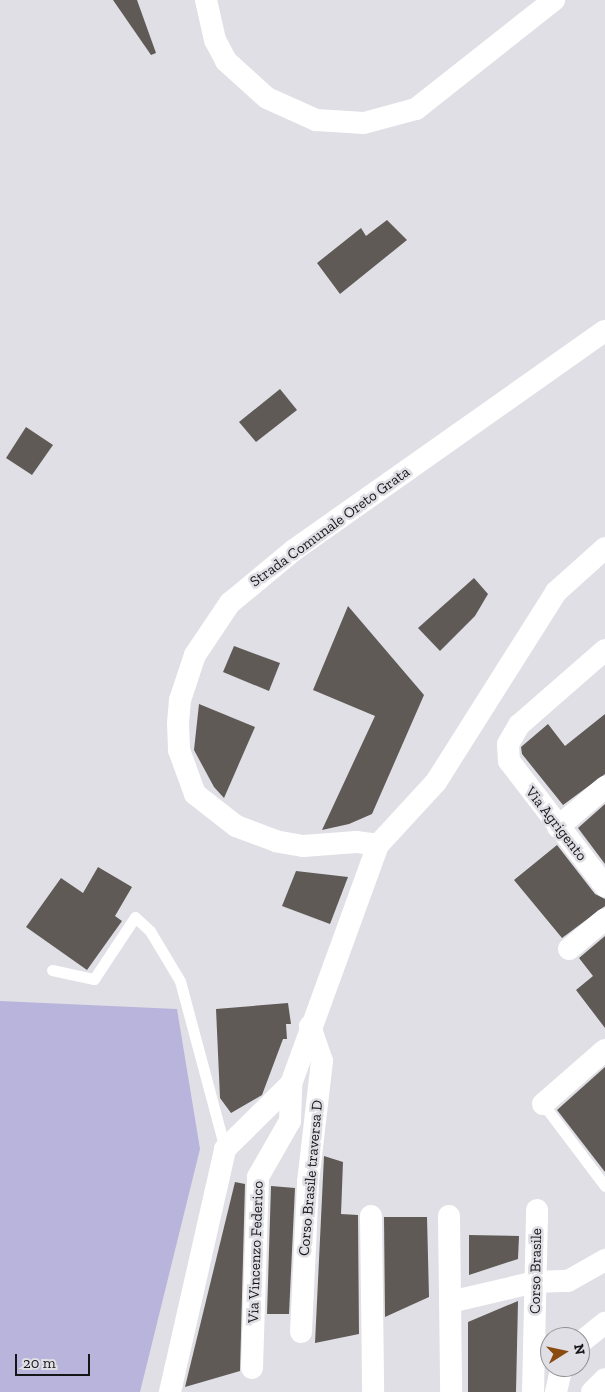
<!DOCTYPE html>
<style>
body{margin:0}
#map{position:relative;width:605px;height:1392px;overflow:hidden;background:#dfdfe5;font-family:"Zilla Slab",serif}
div>[style]{position:absolute}
.green>*{inset:0;background:#b9b4dc}
.building>*{inset:0;background:#5f5a56}
.service>*{height:11px;margin:-5.5px;padding:0 5.5px;transform-origin:5.5px;border-radius:5.5px;background:#fff}
.minor>*{height:22px;margin:-11px;padding:0 11px;transform-origin:11px;border-radius:11px;background:#fff}
span{translate:-50% -50%;white-space:nowrap;text-align:center;line-height:1.15;-webkit-text-stroke:5px #dfdfe5;paint-order:stroke}
.street-label{font-size:15px;color:#161618}
.north{position:absolute;left:540px;top:1327px;width:50px;height:50px;box-sizing:border-box;background:#dfdfe5;border:1px solid #8f8f93;border-radius:50%;rotate:80deg;font-size:14px;font-weight:700;line-height:20px;text-align:center;color:#161618}
.north::after{content:'';display:block;margin:auto;width:18px;height:22px;background:#8a4b11;clip-path:polygon(50% 0,100% 100%,50% 72%,0 100%)}
.scale{position:absolute;left:15px;top:1354px;width:75px;height:22px;box-sizing:border-box;border:2px solid #161618;border-top:0;padding-left:6px;font-size:15px;line-height:18px;white-space:nowrap;color:#161618;-webkit-text-stroke:4px #dfdfe5;paint-order:stroke}
</style>
<div id="map">
<div class="green">
<i style="clip-path:polygon(0 1001px,177px 1009px,200px 1149px,140px 1392px,0 1392px)"></i>
</div>
<div class="building">
<i style="clip-path:polygon(113px 0,137px 0,156px 53px,151px 55px)"></i>
<i style="clip-path:polygon(387px 220px,407px 240px,340px 294px,317px 263px,361px 228px,366px 236px)"></i>
<i style="clip-path:polygon(280px 389px,297px 410px,256px 442px,239px 422px)"></i>
<i style="clip-path:polygon(26px 427px,53px 445px,32px 475px,6px 458px)"></i>
<i style="clip-path:polygon(474px 578px,488px 594px,475px 616px,440px 651px,418px 628px)"></i>
<i style="clip-path:polygon(348px 606px,424px 695px,372px 814px,349px 824px,322px 830px,375px 716px,313px 690px)"></i>
<i style="clip-path:polygon(234px 646px,280px 663px,269px 691px,223px 672px)"></i>
<i style="clip-path:polygon(199px 704px,255px 727px,224px 798px,214px 787px,194px 750px)"></i>
<i style="clip-path:polygon(605px 714px,605px 774px,563px 805px,522px 754px,521px 747px,548px 724px,565px 746px)"></i>
<i style="clip-path:polygon(605px 804px,605px 864px,578px 828px)"></i>
<i style="clip-path:polygon(557px 845px,595px 894px,605px 899px,605px 906px,562px 938px,514px 880px)"></i>
<i style="clip-path:polygon(98px 867px,132px 887px,115px 916px,122px 921px,87px 970px,26px 927px,61px 878px,83px 893px)"></i>
<i style="clip-path:polygon(296px 871px,348px 877px,330px 924px,282px 906px)"></i>
<i style="clip-path:polygon(605px 936px,605px 1028px,576px 990px,593px 976px,579px 958px)"></i>
<i style="clip-path:polygon(288px 1003px,291px 1024px,286px 1024px,287px 1039px,283px 1039px,262px 1095px,231px 1113px,220px 1098px,216px 1009px)"></i>
<i style="clip-path:polygon(605px 1067px,605px 1172px,557px 1110px)"></i>
<i style="clip-path:polygon(324px 1156px,343px 1162px,341px 1214px,358px 1215px,359px 1334px,315px 1343px)"></i>
<i style="clip-path:polygon(235px 1182px,245px 1184px,240px 1371px,185px 1387px)"></i>
<i style="clip-path:polygon(271px 1186px,295px 1188px,289px 1314px,267px 1314px)"></i>
<i style="clip-path:polygon(384px 1217px,427px 1217px,429px 1297px,385px 1317px)"></i>
<i style="clip-path:polygon(469px 1235px,519px 1236px,518px 1259px,469px 1275px)"></i>
<i style="clip-path:polygon(518px 1301px,516px 1392px,468px 1392px,468px 1322px)"></i>
</div>
<div class="service">
<i style="left:52px;top:970px;width:43px;rotate:12.1deg"></i>
<i style="left:94px;top:979px;width:74px;rotate:-56.5deg"></i>
<i style="left:135px;top:917px;width:21px;rotate:43deg"></i>
<i style="left:150px;top:931px;width:58px;rotate:59deg"></i>
<i style="left:180px;top:981px;width:174px;rotate:75deg"></i>
<i style="left:543px;top:1104px;width:103px;rotate:52.9deg"></i>
</div>
<div class="minor">
<i style="left:206px;top:0;width:41px;rotate:77.3deg"></i>
<i style="left:215px;top:40px;width:24px;rotate:62deg"></i>
<i style="left:226px;top:61px;width:55px;rotate:42.1deg"></i>
<i style="left:267px;top:98px;width:54px;rotate:24.2deg"></i>
<i style="left:316px;top:120px;width:48px;rotate:3.6deg"></i>
<i style="left:364px;top:123px;width:54px;rotate:-15.1deg"></i>
<i style="left:416px;top:109px;width:176px;rotate:-38.3deg"></i>
<i style="left:605px;top:650px;width:114px;rotate:138.9deg"></i>
<i style="left:519px;top:725px;width:22px;rotate:120deg"></i>
<i style="left:508px;top:744px;width:17px;rotate:87deg"></i>
<i style="left:509px;top:761px;width:158px;rotate:52.5deg"></i>
<i style="left:558px;top:827px;width:62px;rotate:-40.4deg"></i>
<i style="left:378px;top:845px;width:22px;rotate:-172deg"></i>
<i style="left:356px;top:842px;width:53px;rotate:175.7deg"></i>
<i style="left:303px;top:846px;width:27px;rotate:-170deg"></i>
<i style="left:276px;top:841px;width:43px;rotate:-159.4deg"></i>
<i style="left:236px;top:826px;width:52px;rotate:-142deg"></i>
<i style="left:195px;top:794px;width:47px;rotate:-110deg"></i>
<i style="left:179px;top:750px;width:27px;rotate:-92deg"></i>
<i style="left:178px;top:723px;width:23px;rotate:-85deg"></i>
<i style="left:180px;top:700px;width:47px;rotate:-71.6deg"></i>
<i style="left:195px;top:655px;width:63px;rotate:-56.1deg"></i>
<i style="left:230px;top:603px;width:83px;rotate:-39.6deg"></i>
<i style="left:294px;top:550px;width:380px;rotate:-35.2deg"></i>
<i style="left:569px;top:949px;width:47px;rotate:-39.8deg"></i>
<i style="left:543px;top:1104px;width:82px;rotate:-41.1deg"></i>
<i style="left:371px;top:1216px;width:176px;rotate:89.3deg"></i>
<i style="left:449px;top:1216px;width:176px;rotate:89.3deg"></i>
<i style="left:450px;top:1302px;width:87px;rotate:-13.2deg"></i>
<i style="left:535px;top:1282px;width:33px;rotate:-2deg"></i>
<i style="left:568px;top:1281px;width:43px;rotate:-29.6deg"></i>
<i style="left:301px;top:1332px;width:150px;rotate:-87.3deg"></i>
<i style="left:308px;top:1182px;width:122px;rotate:-83.4deg"></i>
<i style="left:322px;top:1061px;width:37px;rotate:-109deg"></i>
<i style="left:580px;top:1343px;width:32px;rotate:-39deg"></i>
<i style="left:252px;top:1368px;width:191px;rotate:-88.2deg"></i>
<i style="left:258px;top:1177px;width:64px;rotate:-60.3deg"></i>
<i style="left:290px;top:1121px;width:37px;rotate:-88deg"></i>
<i style="left:170px;top:1392px;width:249px;rotate:-77.2deg"></i>
<i style="left:225px;top:1149px;width:93px;rotate:-44.6deg"></i>
<i style="left:291px;top:1084px;width:254px;rotate:-70deg"></i>
<i style="left:378px;top:845px;width:86px;rotate:-47.4deg"></i>
<i style="left:436px;top:782px;width:225px;rotate:-57.7deg"></i>
<i style="left:556px;top:592px;width:66px;rotate:-41.9deg"></i>
<i style="left:533px;top:1392px;width:182px;rotate:-88.7deg"></i>
<i style="left:556px;top:1392px;width:26px;rotate:-77deg"></i>
<i style="left:592px;top:1392px;width:18px;rotate:-45deg"></i>
</div>
<div class="street-label">
<span style="left:330px;top:527px;rotate:-36deg">Strada Comunale Oreto Grata</span>
<span style="left:556px;top:824px;rotate:52deg">Via Agrigento</span>
<span style="left:311px;top:1178px;rotate:-85deg">Corso Brasile traversa D</span>
<span style="left:256px;top:1252px;rotate:-88deg">Via Vincenzo Federico</span>
<span style="left:536px;top:1271px;rotate:-89deg">Corso Brasile</span>
</div>
<div class="north">N</div>
<div class="scale">20 m</div>
</div>
